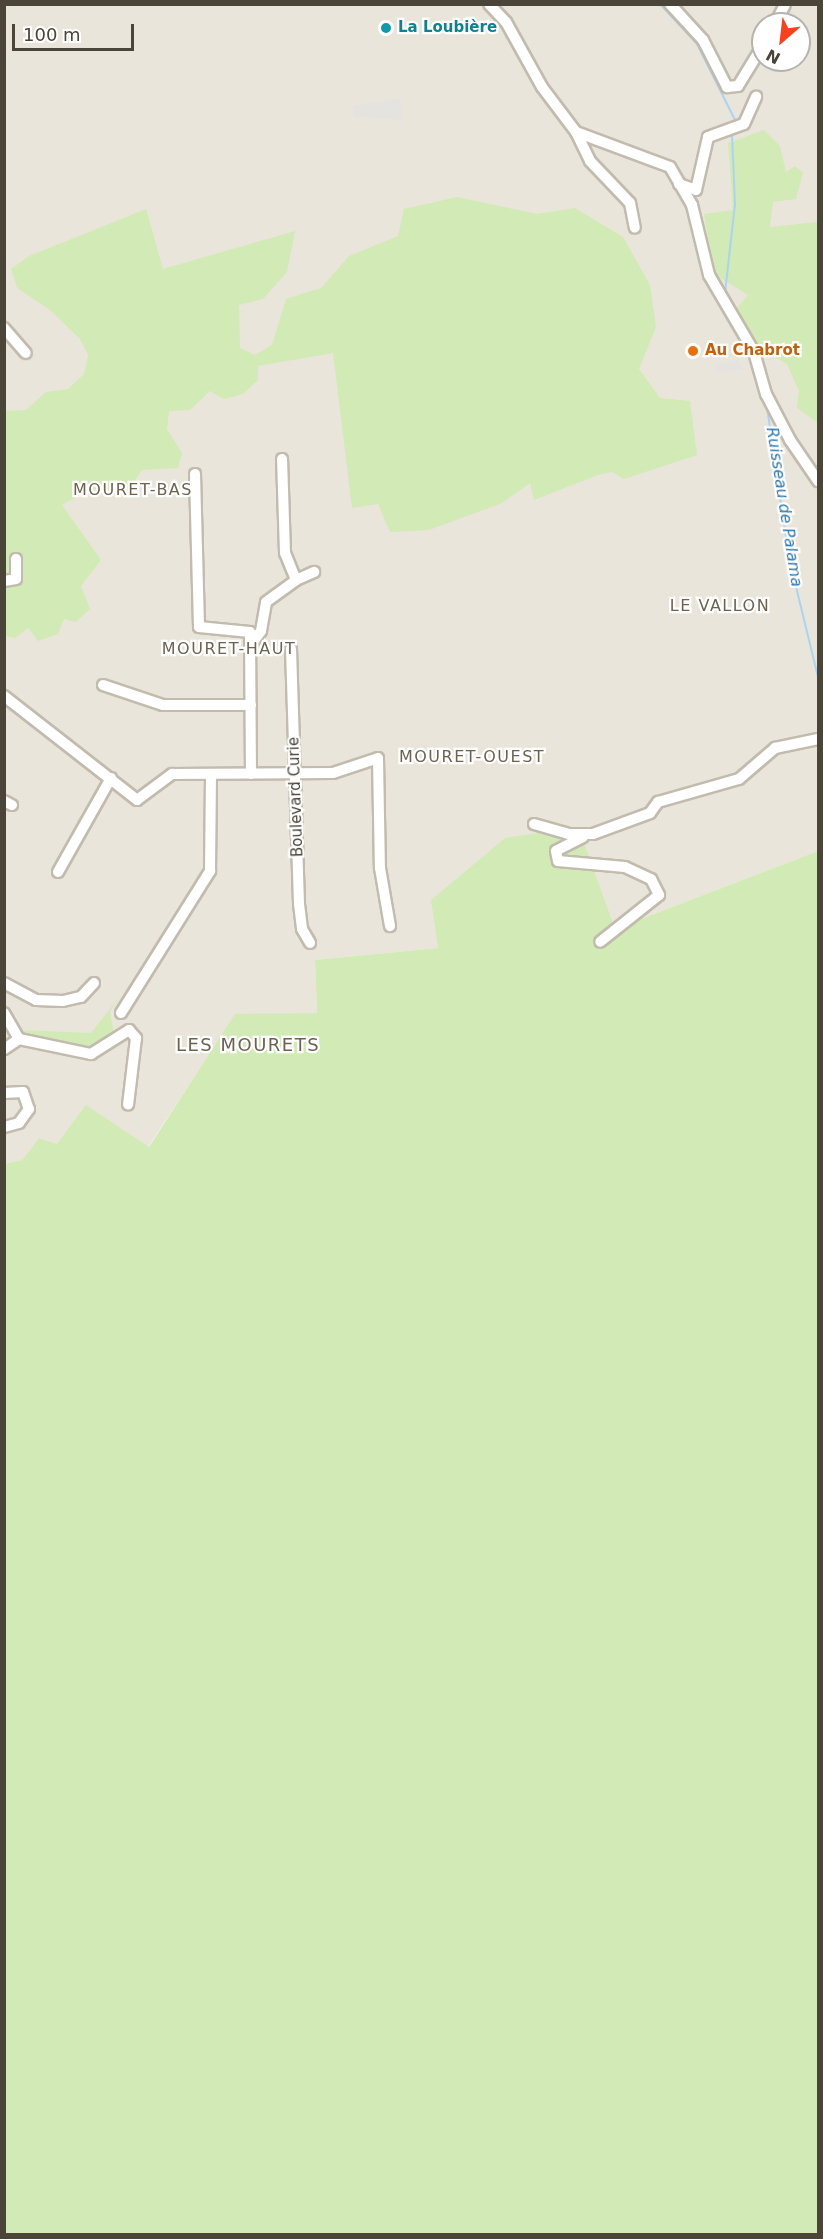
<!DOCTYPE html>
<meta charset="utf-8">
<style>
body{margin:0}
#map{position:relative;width:823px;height:2239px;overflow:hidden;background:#f6f3ec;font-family:"DejaVu Sans",sans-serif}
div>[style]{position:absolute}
.residential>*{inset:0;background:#eae5da}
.green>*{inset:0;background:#d2eab5}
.parking>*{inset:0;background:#e5e3e0}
.stream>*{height:2px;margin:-1px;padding:0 1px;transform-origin:1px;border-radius:1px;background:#a9d4f2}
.roads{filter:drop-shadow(2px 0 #c2bbae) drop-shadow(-2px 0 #c2bbae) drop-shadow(0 2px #c2bbae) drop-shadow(0 -2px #c2bbae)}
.minor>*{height:10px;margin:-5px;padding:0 5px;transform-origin:5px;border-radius:5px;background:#fff}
.dots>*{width:16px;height:16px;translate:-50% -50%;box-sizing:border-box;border:3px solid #fff;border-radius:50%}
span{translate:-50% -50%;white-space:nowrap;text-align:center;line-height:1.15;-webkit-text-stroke:4.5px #fff;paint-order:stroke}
.culture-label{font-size:15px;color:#0d838f;font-weight:700}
.left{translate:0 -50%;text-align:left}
.food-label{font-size:15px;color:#c56008;font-weight:700}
.street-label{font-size:15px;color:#4b4439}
.neighbourhood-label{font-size:16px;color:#6e6250;letter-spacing:1.5px}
.water-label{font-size:16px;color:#2e7ab2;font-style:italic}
.quarter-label{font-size:18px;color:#6e6250;letter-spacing:1.5px}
.frame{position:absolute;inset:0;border:6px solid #4b4439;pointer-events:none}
.north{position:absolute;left:751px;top:12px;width:60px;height:60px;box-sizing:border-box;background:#fff;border:2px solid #b7b4b0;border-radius:50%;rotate:208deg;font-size:16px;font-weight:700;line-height:24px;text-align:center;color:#4b4439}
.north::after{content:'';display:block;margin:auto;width:21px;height:27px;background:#fc3f1d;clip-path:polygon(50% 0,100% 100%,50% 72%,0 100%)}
.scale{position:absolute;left:12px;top:24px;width:122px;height:27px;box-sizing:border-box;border:3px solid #4b4439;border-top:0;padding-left:8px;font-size:18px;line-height:21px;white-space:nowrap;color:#4b4439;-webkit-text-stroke:4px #fff;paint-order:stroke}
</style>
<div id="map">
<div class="residential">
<i style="clip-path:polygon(evenodd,4px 5px,818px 5px,818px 851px,615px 929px,479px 864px,432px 900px,438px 948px,315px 960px,317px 1013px,235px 1015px,148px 1147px,56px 1144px,39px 1138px,22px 1160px,5px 1164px,4px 5px,763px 24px,799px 24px,799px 60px,763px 60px,763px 24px)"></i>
</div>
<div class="green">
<i style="clip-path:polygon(764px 130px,780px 146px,786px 172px,795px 166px,803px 173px,796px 199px,773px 202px,770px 227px,818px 222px,818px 423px,797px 408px,799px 391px,787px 364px,760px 349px,736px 309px,748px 295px,714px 274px,704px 214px,733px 210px,728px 143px)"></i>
<i style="clip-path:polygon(457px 197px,537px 214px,575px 208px,623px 237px,650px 285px,656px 327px,639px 369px,660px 398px,690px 401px,697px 455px,624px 479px,612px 472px,598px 475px,534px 500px,530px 483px,502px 503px,429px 530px,390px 532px,378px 504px,352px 508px,333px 353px,258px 366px,258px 380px,243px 394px,224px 399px,210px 391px,190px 410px,169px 411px,167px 429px,182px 453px,178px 468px,142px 470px,128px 490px,91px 489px,62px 505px,101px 560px,81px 586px,90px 609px,76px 622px,64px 619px,58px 634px,38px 641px,28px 628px,15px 638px,5px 636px,5px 411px,26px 410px,46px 392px,68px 389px,84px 374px,88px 355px,80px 339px,50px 310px,17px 288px,11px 269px,29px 256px,146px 209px,163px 269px,295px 231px,287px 272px,263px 299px,239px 305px,240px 348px,255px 355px,272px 345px,286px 299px,321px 288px,349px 256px,398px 236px,404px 209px)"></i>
<i style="clip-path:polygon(578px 827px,615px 929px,818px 851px,818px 2234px,5px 2234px,4px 1164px,22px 1160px,39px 1138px,57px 1144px,86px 1105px,149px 1147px,235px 1014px,317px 1013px,315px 960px,438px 948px,431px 900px,505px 838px)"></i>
<i style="clip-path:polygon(120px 996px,110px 1011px,114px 1035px,93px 1051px,28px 1038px,19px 1030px,91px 1033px)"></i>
</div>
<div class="parking">
<i style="clip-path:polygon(400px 98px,402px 120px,353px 117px,353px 106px)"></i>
<i style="clip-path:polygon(738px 359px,743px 370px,716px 372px,714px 366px)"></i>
</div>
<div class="stream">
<i style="left:660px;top:4px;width:54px;rotate:47.2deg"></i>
<i style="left:697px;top:44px;width:85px;rotate:63.4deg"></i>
<i style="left:725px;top:293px;width:90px;rotate:-83.6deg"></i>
<i style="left:735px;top:204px;width:70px;rotate:-92.5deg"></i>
<i style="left:767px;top:407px;width:153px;rotate:81.7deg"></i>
<i style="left:789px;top:558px;width:122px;rotate:76.3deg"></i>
</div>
<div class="roads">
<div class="minor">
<i style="left:489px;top:4px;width:25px;rotate:47deg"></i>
<i style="left:506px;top:22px;width:74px;rotate:61deg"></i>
<i style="left:542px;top:87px;width:56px;rotate:52.9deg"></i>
<i style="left:576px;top:132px;width:100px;rotate:20.4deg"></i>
<i style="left:670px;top:167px;width:44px;rotate:59.9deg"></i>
<i style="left:692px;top:205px;width:72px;rotate:76.3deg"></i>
<i style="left:709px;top:275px;width:89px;rotate:59.7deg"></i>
<i style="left:754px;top:352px;width:44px;rotate:74.1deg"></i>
<i style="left:766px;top:394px;width:52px;rotate:62.4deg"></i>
<i style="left:790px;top:440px;width:50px;rotate:55.7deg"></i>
<i style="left:670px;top:4px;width:49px;rotate:47.5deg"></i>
<i style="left:703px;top:40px;width:53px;rotate:62.9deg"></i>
<i style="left:727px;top:87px;width:11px;rotate:-5deg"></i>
<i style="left:738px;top:86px;width:48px;rotate:-58.6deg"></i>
<i style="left:775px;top:24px;width:22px;rotate:-63deg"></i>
<i style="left:576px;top:132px;width:32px;rotate:64deg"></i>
<i style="left:590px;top:161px;width:58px;rotate:46.4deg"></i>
<i style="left:630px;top:203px;width:25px;rotate:79deg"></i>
<i style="left:679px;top:184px;width:18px;rotate:19deg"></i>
<i style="left:696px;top:190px;width:54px;rotate:-77.2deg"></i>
<i style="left:708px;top:137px;width:38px;rotate:-20deg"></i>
<i style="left:744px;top:124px;width:30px;rotate:-66deg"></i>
<i style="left:4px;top:328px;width:33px;rotate:49deg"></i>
<i style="left:195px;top:474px;width:153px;rotate:88.5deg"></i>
<i style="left:199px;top:627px;width:51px;rotate:5.6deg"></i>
<i style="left:250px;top:632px;width:142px;rotate:89.6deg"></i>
<i style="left:296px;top:580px;width:20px;rotate:-24deg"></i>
<i style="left:4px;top:581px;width:12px;rotate:-9deg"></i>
<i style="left:16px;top:579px;width:20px;rotate:-90deg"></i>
<i style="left:252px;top:643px;width:15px;rotate:-53deg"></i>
<i style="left:261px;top:631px;width:29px;rotate:-80deg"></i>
<i style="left:266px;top:602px;width:37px;rotate:-36deg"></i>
<i style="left:296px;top:580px;width:29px;rotate:-112deg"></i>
<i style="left:285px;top:553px;width:94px;rotate:-91.8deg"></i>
<i style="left:291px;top:649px;width:255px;rotate:88.2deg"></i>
<i style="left:299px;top:904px;width:25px;rotate:83deg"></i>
<i style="left:302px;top:929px;width:16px;rotate:60deg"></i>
<i style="left:103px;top:685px;width:63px;rotate:18.4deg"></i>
<i style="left:163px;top:705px;width:88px"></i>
<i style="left:4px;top:696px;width:169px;rotate:38deg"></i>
<i style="left:137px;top:800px;width:44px;rotate:-36.6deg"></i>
<i style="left:172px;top:774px;width:161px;rotate:-0.4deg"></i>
<i style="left:333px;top:773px;width:47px;rotate:-18.4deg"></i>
<i style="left:378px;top:758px;width:110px;rotate:89deg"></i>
<i style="left:380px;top:868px;width:59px;rotate:80.2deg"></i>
<i style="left:4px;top:801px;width:9px;rotate:27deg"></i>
<i style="left:534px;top:824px;width:35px;rotate:16deg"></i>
<i style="left:568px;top:834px;width:25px"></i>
<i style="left:593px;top:834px;width:61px;rotate:-20.2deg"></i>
<i style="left:650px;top:813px;width:14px;rotate:-54deg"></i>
<i style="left:658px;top:802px;width:84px;rotate:-15.9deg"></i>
<i style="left:739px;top:779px;width:48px;rotate:-40.7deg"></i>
<i style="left:775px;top:748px;width:44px;rotate:-11.8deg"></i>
<i style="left:583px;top:837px;width:30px;rotate:153deg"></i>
<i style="left:556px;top:851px;width:10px;rotate:79deg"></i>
<i style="left:558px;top:861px;width:67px;rotate:5.1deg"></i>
<i style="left:625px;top:867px;width:29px;rotate:25deg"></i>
<i style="left:651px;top:879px;width:18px;rotate:63deg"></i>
<i style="left:659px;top:895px;width:75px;rotate:141.5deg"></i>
<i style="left:58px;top:872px;width:108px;rotate:-60.6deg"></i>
<i style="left:4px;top:983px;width:36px;rotate:28deg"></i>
<i style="left:36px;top:1000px;width:27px;rotate:2deg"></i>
<i style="left:63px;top:1001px;width:18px;rotate:-13deg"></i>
<i style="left:81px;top:997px;width:19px;rotate:-47deg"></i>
<i style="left:4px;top:1013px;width:30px;rotate:60deg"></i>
<i style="left:19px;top:1039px;width:18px;rotate:146deg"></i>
<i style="left:121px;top:1013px;width:168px;rotate:-57.9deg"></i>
<i style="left:210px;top:871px;width:96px;rotate:-89.4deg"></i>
<i style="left:19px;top:1039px;width:74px;rotate:11.8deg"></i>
<i style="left:91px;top:1054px;width:45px;rotate:-32.3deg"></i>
<i style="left:129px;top:1030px;width:11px;rotate:49deg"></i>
<i style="left:136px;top:1038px;width:67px;rotate:96.8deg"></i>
<i style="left:4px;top:1093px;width:19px;rotate:-3deg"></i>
<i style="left:23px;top:1092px;width:18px;rotate:71deg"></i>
<i style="left:29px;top:1109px;width:17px;rotate:126deg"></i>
<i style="left:19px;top:1123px;width:16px;rotate:165deg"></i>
</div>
</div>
<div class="dots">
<i style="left:386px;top:28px;background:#0f9aa8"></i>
<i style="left:693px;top:351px;background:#e8710a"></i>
</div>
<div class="culture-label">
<span class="left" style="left:398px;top:28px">La Loubière</span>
</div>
<div class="food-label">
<span class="left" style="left:705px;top:351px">Au Chabrot</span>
</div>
<div class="street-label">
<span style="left:296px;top:797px;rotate:-92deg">Boulevard Curie</span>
</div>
<div class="neighbourhood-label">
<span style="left:133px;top:490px">MOURET-BAS</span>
<span style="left:720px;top:606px">LE VALLON</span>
<span style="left:229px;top:649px">MOURET-HAUT</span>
<span style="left:472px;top:757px">MOURET-OUEST</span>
</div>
<div class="water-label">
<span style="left:784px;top:507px;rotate:81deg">Ruisseau de Palama</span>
</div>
<div class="quarter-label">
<span style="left:248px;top:1045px">LES MOURETS</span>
</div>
<div class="frame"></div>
<div class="north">N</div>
<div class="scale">100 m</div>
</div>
